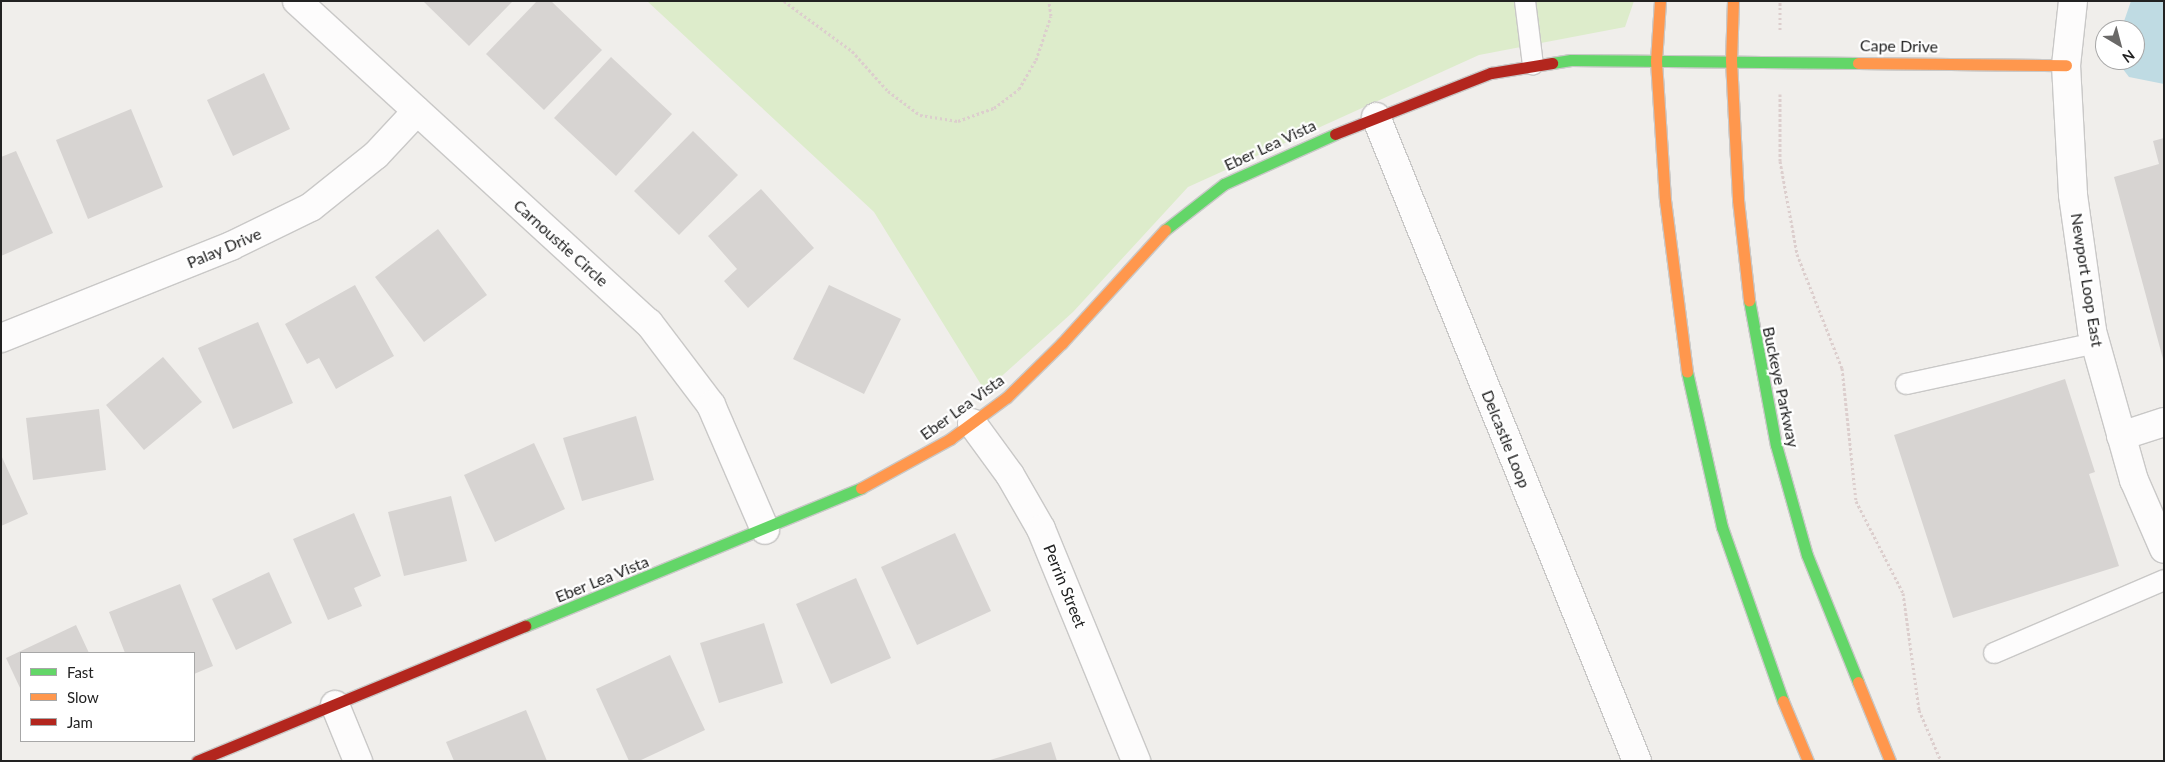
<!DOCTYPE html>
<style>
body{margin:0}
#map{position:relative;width:2165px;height:762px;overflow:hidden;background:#f0eeeb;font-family:Lato,sans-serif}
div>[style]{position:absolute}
.grass>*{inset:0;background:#ddeccb}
.water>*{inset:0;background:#bfdbe3}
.building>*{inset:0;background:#d7d4d2}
.path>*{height:3px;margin-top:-1.5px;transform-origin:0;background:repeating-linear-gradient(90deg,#dccecd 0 2.5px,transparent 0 5px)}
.roads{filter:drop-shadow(1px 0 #c9c8c7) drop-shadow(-1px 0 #c9c8c7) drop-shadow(0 1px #c9c8c7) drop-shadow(0 -1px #c9c8c7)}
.lane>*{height:20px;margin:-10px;padding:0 10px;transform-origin:10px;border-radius:10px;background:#fdfcfc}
.street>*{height:28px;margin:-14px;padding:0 14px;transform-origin:14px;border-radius:14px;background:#fdfcfc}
.fast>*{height:11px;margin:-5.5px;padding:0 5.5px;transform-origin:5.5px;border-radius:5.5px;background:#63d668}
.slow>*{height:11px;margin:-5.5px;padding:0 5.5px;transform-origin:5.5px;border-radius:5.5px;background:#ff974d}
.jam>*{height:11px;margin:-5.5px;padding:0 5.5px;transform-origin:5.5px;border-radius:5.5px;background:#b3261e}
span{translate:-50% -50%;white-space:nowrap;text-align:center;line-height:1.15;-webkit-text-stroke:4.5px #fff;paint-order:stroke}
.street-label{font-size:16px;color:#222}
.frame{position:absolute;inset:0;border:2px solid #222;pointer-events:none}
.legend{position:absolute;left:20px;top:652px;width:175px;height:90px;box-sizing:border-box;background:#fff;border:1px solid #a7a7a7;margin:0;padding:6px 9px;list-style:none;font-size:15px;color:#222}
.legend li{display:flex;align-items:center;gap:10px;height:25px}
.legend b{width:25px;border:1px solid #a7a7a7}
.north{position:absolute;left:2095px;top:20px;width:50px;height:50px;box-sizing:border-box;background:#fff;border:1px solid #a7a7a7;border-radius:50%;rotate:143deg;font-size:14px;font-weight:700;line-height:20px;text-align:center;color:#222}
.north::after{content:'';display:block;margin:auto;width:18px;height:22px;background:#6a6968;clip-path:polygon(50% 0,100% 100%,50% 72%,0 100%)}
</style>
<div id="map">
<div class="grass">
<i style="clip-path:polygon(647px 1px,1634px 1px,1625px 27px,1479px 55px,1188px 187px,1073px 312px,985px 391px,874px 212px)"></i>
</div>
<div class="water">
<i style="clip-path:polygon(2131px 1px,2164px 1px,2164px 84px,2129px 77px,2116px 60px,2135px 60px,2135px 30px,2121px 30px)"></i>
</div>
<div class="building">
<i style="clip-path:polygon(423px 1px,513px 1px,469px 46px)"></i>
<i style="clip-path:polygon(537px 1px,551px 1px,602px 50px,544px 110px,486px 54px)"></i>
<i style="clip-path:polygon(611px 57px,672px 114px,616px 176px,554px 118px)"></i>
<i style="clip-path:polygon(264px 73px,290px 129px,233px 156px,207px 100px)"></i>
<i style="clip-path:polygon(131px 109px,163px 187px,88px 219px,56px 140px)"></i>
<i style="clip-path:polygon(693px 131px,738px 175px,679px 235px,634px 191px)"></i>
<i style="clip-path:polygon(2164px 138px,2164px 359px,2163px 359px,2114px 177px,2159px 164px,2153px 141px)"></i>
<i style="clip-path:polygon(16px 151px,53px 233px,1px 256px,1px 157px)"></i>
<i style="clip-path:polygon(761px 189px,814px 248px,748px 308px,724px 281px,737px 269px,708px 236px)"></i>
<i style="clip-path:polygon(438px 229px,487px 295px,424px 342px,375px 277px)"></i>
<i style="clip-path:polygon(355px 285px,394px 356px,336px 389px,319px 358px,307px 364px,285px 324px)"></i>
<i style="clip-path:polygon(829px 285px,901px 319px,864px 394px,793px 359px)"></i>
<i style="clip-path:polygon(258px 322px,293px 403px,233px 429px,198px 348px)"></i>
<i style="clip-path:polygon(163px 357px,202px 402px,144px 450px,106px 405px)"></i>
<i style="clip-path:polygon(2065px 379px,2095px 472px,2089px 474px,2119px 566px,1953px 618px,1894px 435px)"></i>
<i style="clip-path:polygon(99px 409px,106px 470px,33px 480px,26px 418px)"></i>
<i style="clip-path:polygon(636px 416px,654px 480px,582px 501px,563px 438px)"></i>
<i style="clip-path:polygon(534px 443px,565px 509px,495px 542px,464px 475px)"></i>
<i style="clip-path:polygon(1px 455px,28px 514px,1px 526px)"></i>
<i style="clip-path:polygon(451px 496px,467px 561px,404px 576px,388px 512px)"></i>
<i style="clip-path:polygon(354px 513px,381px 576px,354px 588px,362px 606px,328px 620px,293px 539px)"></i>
<i style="clip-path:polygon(955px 533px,991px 611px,917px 645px,881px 567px)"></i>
<i style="clip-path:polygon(269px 572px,292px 623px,236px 650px,212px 599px)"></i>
<i style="clip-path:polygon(856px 578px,891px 658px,831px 684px,796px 604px)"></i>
<i style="clip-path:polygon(180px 584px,213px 666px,194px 674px,194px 653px,125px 653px,109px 612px)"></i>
<i style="clip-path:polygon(764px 623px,783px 683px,719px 703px,700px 643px)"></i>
<i style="clip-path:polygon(76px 625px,89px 653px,21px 653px,21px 690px,6px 658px)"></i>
<i style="clip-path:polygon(670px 655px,705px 730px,639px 761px,629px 761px,596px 689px)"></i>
<i style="clip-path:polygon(526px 710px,547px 761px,454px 761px,446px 742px)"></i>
<i style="clip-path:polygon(1051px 742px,1057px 761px,990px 761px,990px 760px)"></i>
</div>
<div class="path">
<i style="left:784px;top:1px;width:84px;rotate:36.3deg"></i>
<i style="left:852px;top:51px;width:54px;rotate:48deg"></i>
<i style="left:888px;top:91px;width:40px;rotate:37deg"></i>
<i style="left:920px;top:115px;width:38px;rotate:9deg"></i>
<i style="left:958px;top:121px;width:38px;rotate:-20deg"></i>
<i style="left:994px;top:108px;width:31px;rotate:-37deg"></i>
<i style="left:1019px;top:89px;width:34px;rotate:-60deg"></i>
<i style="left:1036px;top:60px;width:46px;rotate:-71.2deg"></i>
<i style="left:1051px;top:16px;width:15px;rotate:-98deg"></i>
<i style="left:1780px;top:30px;width:29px;rotate:-90deg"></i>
<i style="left:1780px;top:94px;width:67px;rotate:90deg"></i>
<i style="left:1780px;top:161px;width:95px;rotate:79.6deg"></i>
<i style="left:1797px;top:254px;width:123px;rotate:68.5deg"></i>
<i style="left:1842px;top:368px;width:134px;rotate:84deg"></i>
<i style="left:1856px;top:501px;width:103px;rotate:62.9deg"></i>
<i style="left:1903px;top:593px;width:118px;rotate:82.2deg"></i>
<i style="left:1919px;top:710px;width:56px;rotate:66.7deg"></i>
</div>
<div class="roads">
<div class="lane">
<i style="left:1525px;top:1px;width:64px;rotate:82.9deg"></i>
<i style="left:1906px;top:384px;width:193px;rotate:-12.2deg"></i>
<i style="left:1994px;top:653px;width:185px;rotate:-23.2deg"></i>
</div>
<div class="street">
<i style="left:297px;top:1px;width:477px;rotate:42.5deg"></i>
<i style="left:649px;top:323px;width:103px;rotate:52.9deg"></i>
<i style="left:711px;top:405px;width:136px;rotate:66.6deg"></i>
<i style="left:2073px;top:1px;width:64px;rotate:96.2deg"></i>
<i style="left:2066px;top:65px;width:130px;rotate:86.9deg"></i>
<i style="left:2073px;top:195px;width:137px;rotate:82deg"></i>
<i style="left:2092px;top:331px;width:155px;rotate:74.3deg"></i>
<i style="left:2134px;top:480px;width:75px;rotate:66.5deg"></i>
<i style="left:1376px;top:117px;width:695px;rotate:67.94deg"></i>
<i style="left:1px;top:338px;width:248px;rotate:-21.8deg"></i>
<i style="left:231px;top:246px;width:89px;rotate:-26deg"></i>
<i style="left:311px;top:207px;width:83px;rotate:-38.7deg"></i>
<i style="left:376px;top:155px;width:60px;rotate:-47deg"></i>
<i style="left:972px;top:423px;width:64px;rotate:53.8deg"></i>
<i style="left:1010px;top:475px;width:62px;rotate:60.1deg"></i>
<i style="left:1041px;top:529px;width:251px;rotate:67.7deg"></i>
<i style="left:2121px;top:436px;width:45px;rotate:-18deg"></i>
<i style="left:335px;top:705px;width:61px;rotate:67.7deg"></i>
</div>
<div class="fast">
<i style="left:1552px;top:63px;width:19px;rotate:-9deg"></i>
<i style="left:1571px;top:60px;width:287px;rotate:0.6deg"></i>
<i style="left:1165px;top:230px;width:75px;rotate:-37.9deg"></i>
<i style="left:1224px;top:184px;width:122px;rotate:-24.2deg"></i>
<i style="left:1749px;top:300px;width:147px;rotate:79.5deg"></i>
<i style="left:1776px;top:445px;width:114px;rotate:74.3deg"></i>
<i style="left:1807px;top:555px;width:137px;rotate:68.1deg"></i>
<i style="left:1687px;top:372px;width:159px;rotate:77.3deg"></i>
<i style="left:1722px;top:527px;width:184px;rotate:70.7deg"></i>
<i style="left:525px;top:626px;width:363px;rotate:-22.3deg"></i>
</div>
<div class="slow">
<i style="left:1660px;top:1px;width:60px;rotate:93.8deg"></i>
<i style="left:1656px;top:61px;width:139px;rotate:86.3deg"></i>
<i style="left:1665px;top:200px;width:173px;rotate:82.7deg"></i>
<i style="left:1733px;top:1px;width:59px;rotate:91.9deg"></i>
<i style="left:1731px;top:60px;width:140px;rotate:87.1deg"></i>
<i style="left:1738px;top:200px;width:101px;rotate:83.7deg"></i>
<i style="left:1858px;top:63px;width:208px;rotate:0.6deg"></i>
<i style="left:861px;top:488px;width:102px;rotate:-28.8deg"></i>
<i style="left:950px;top:439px;width:71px;rotate:-36.4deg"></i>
<i style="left:1007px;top:397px;width:77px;rotate:-44.5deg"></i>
<i style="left:1062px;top:343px;width:153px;rotate:-47.7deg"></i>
<i style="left:1858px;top:682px;width:85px;rotate:67.9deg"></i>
<i style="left:1783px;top:701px;width:65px;rotate:67.4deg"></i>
</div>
<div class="jam">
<i style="left:1335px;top:134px;width:168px;rotate:-21.4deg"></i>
<i style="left:1491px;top:73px;width:62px;rotate:-9.3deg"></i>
<i style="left:197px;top:761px;width:355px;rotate:-22.4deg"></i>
</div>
</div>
<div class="street-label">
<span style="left:1899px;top:46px;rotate:1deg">Cape Drive</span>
<span style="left:1270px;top:145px;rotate:-25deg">Eber Lea Vista</span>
<span style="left:561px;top:243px;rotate:42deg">Carnoustie Circle</span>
<span style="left:224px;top:248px;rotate:-23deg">Palay Drive</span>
<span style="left:2087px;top:280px;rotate:81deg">Newport Loop East</span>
<span style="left:1781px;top:387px;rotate:78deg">Buckeye Parkway</span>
<span style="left:962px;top:407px;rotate:-36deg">Eber Lea Vista</span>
<span style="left:1506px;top:439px;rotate:68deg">Delcastle Loop</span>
<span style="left:602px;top:579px;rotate:-22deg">Eber Lea Vista</span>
<span style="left:1065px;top:586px;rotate:68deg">Perrin Street</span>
</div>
<div class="frame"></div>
<ul class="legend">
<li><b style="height:6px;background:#63d668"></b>Fast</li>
<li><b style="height:6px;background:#ff974d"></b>Slow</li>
<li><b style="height:6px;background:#b3261e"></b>Jam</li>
</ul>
<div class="north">N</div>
</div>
